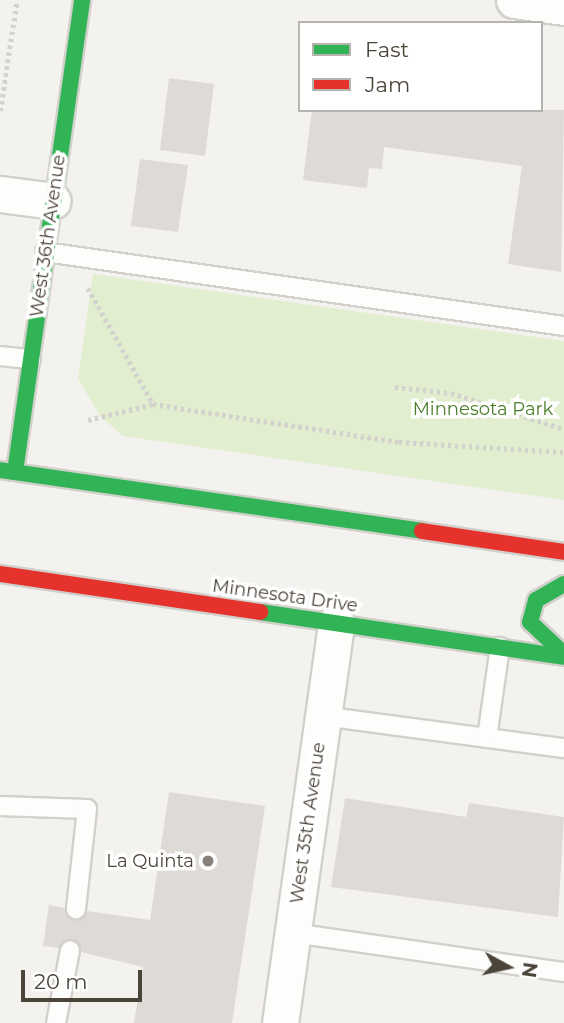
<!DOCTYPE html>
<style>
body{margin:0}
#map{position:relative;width:564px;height:1023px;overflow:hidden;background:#f4f2ee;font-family:Montserrat,sans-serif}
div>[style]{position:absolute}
.green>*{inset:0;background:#e1eecf}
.building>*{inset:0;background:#dedbd6}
.path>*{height:4.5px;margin-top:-2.25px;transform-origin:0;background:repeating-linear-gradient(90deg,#d3d2cc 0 3.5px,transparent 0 7px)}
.roads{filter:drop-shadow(2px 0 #d2d0cb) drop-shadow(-2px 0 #d2d0cb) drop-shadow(0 2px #d2d0cb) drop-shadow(0 -2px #d2d0cb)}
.lane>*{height:18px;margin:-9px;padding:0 9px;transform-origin:9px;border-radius:9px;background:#fdfdfc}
.street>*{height:35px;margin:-17.5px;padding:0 17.5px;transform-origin:17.5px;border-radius:17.5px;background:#fdfdfc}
.fast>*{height:16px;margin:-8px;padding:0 8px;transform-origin:8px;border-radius:8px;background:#30b455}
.jam>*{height:16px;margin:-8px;padding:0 8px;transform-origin:8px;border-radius:8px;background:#e5322d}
.dots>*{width:19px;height:19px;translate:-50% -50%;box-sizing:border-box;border:4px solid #fff;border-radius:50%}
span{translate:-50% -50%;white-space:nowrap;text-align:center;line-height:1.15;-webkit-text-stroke:7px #fff;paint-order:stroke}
.street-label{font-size:18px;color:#4b4439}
.park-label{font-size:18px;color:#4a7f2a}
.poi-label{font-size:18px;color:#4b4439}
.right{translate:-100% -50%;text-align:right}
.legend{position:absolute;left:298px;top:21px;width:245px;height:91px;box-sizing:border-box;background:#fff;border:2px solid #b7b4b0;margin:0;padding:9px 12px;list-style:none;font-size:21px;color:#4b4439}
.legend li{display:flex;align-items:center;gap:14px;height:35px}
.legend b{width:35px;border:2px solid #b7b4b0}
.north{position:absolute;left:473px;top:932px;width:70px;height:70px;-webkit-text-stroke:5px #fff;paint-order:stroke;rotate:98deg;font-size:19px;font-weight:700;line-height:28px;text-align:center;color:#4b4439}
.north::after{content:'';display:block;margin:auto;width:24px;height:32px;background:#4b4439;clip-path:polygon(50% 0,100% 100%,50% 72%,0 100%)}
.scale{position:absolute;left:21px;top:970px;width:121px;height:32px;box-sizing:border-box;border:4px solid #4b4439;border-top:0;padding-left:9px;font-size:21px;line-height:24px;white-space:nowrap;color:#4b4439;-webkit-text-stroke:5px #fff;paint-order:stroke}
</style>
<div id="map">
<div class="green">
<i style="clip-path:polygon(93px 274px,564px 341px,564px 500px,123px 436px,101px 417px,78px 379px)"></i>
</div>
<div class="building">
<i style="clip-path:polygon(169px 78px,214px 84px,205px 156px,160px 150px)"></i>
<i style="clip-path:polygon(312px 110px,564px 110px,561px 272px,508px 264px,522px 166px,384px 147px,382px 169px,369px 168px,367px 188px,303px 180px)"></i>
<i style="clip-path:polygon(140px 159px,188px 165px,178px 232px,131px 226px)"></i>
<i style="clip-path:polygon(169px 792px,265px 806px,232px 1023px,134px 1023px,143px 967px,81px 952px,73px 939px,59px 948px,43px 946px,49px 905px,65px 908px,74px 920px,87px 911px,150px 920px)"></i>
<i style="clip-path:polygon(345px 798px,466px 817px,469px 803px,564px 817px,558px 917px,331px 887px)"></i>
</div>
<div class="path">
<i style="left:0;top:111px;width:112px;rotate:-81.3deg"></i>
<i style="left:88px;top:288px;width:133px;rotate:60.7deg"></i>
<i style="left:395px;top:387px;width:56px;rotate:6.1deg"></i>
<i style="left:451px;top:393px;width:119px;rotate:17.7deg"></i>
<i style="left:88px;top:420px;width:67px;rotate:-13.8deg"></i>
<i style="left:153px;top:404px;width:249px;rotate:8.8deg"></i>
<i style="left:399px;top:442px;width:165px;rotate:3.5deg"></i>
</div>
<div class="roads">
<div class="lane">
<i style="left:45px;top:252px;width:524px;rotate:8.11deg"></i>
<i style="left:0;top:356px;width:31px;rotate:6deg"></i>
<i style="left:323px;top:716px;width:243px;rotate:7.6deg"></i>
<i style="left:487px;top:738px;width:92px;rotate:-81.9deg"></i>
<i style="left:0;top:806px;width:87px;rotate:2deg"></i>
<i style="left:87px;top:809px;width:101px;rotate:96.3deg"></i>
<i style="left:293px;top:933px;width:274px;rotate:8.2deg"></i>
<i style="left:56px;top:1023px;width:74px;rotate:-79.1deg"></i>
</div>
<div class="street">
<i style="left:514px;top:0;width:50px;rotate:8deg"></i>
<i style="left:0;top:194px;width:53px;rotate:7.5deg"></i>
<i style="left:280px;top:1023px;width:404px;rotate:-82deg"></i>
</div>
<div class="fast">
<i style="left:0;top:470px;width:426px;rotate:8.2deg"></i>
<i style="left:15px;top:472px;width:477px;rotate:-81.9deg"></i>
<i style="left:564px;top:584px;width:32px;rotate:150deg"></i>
<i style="left:536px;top:600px;width:23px;rotate:105deg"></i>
<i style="left:530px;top:622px;width:47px;rotate:43.3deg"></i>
<i style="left:260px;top:612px;width:307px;rotate:8.4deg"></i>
</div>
<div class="jam">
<i style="left:422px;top:531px;width:144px;rotate:8.4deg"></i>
<i style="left:0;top:574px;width:263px;rotate:8.3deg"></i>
</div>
</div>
<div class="dots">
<i style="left:208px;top:861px;background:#868178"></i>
</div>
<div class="street-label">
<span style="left:48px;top:236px;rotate:-82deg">West 36th Avenue</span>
<span style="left:285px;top:596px;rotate:8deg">Minnesota Drive</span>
<span style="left:308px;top:823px;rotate:-82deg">West 35th Avenue</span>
</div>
<div class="park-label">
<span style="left:483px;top:409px">Minnesota Park</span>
</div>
<div class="poi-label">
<span class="right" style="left:194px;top:861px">La Quinta</span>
</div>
<ul class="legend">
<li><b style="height:9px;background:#30b455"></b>Fast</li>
<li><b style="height:9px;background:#e5322d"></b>Jam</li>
</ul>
<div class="north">N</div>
<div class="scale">20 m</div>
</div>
